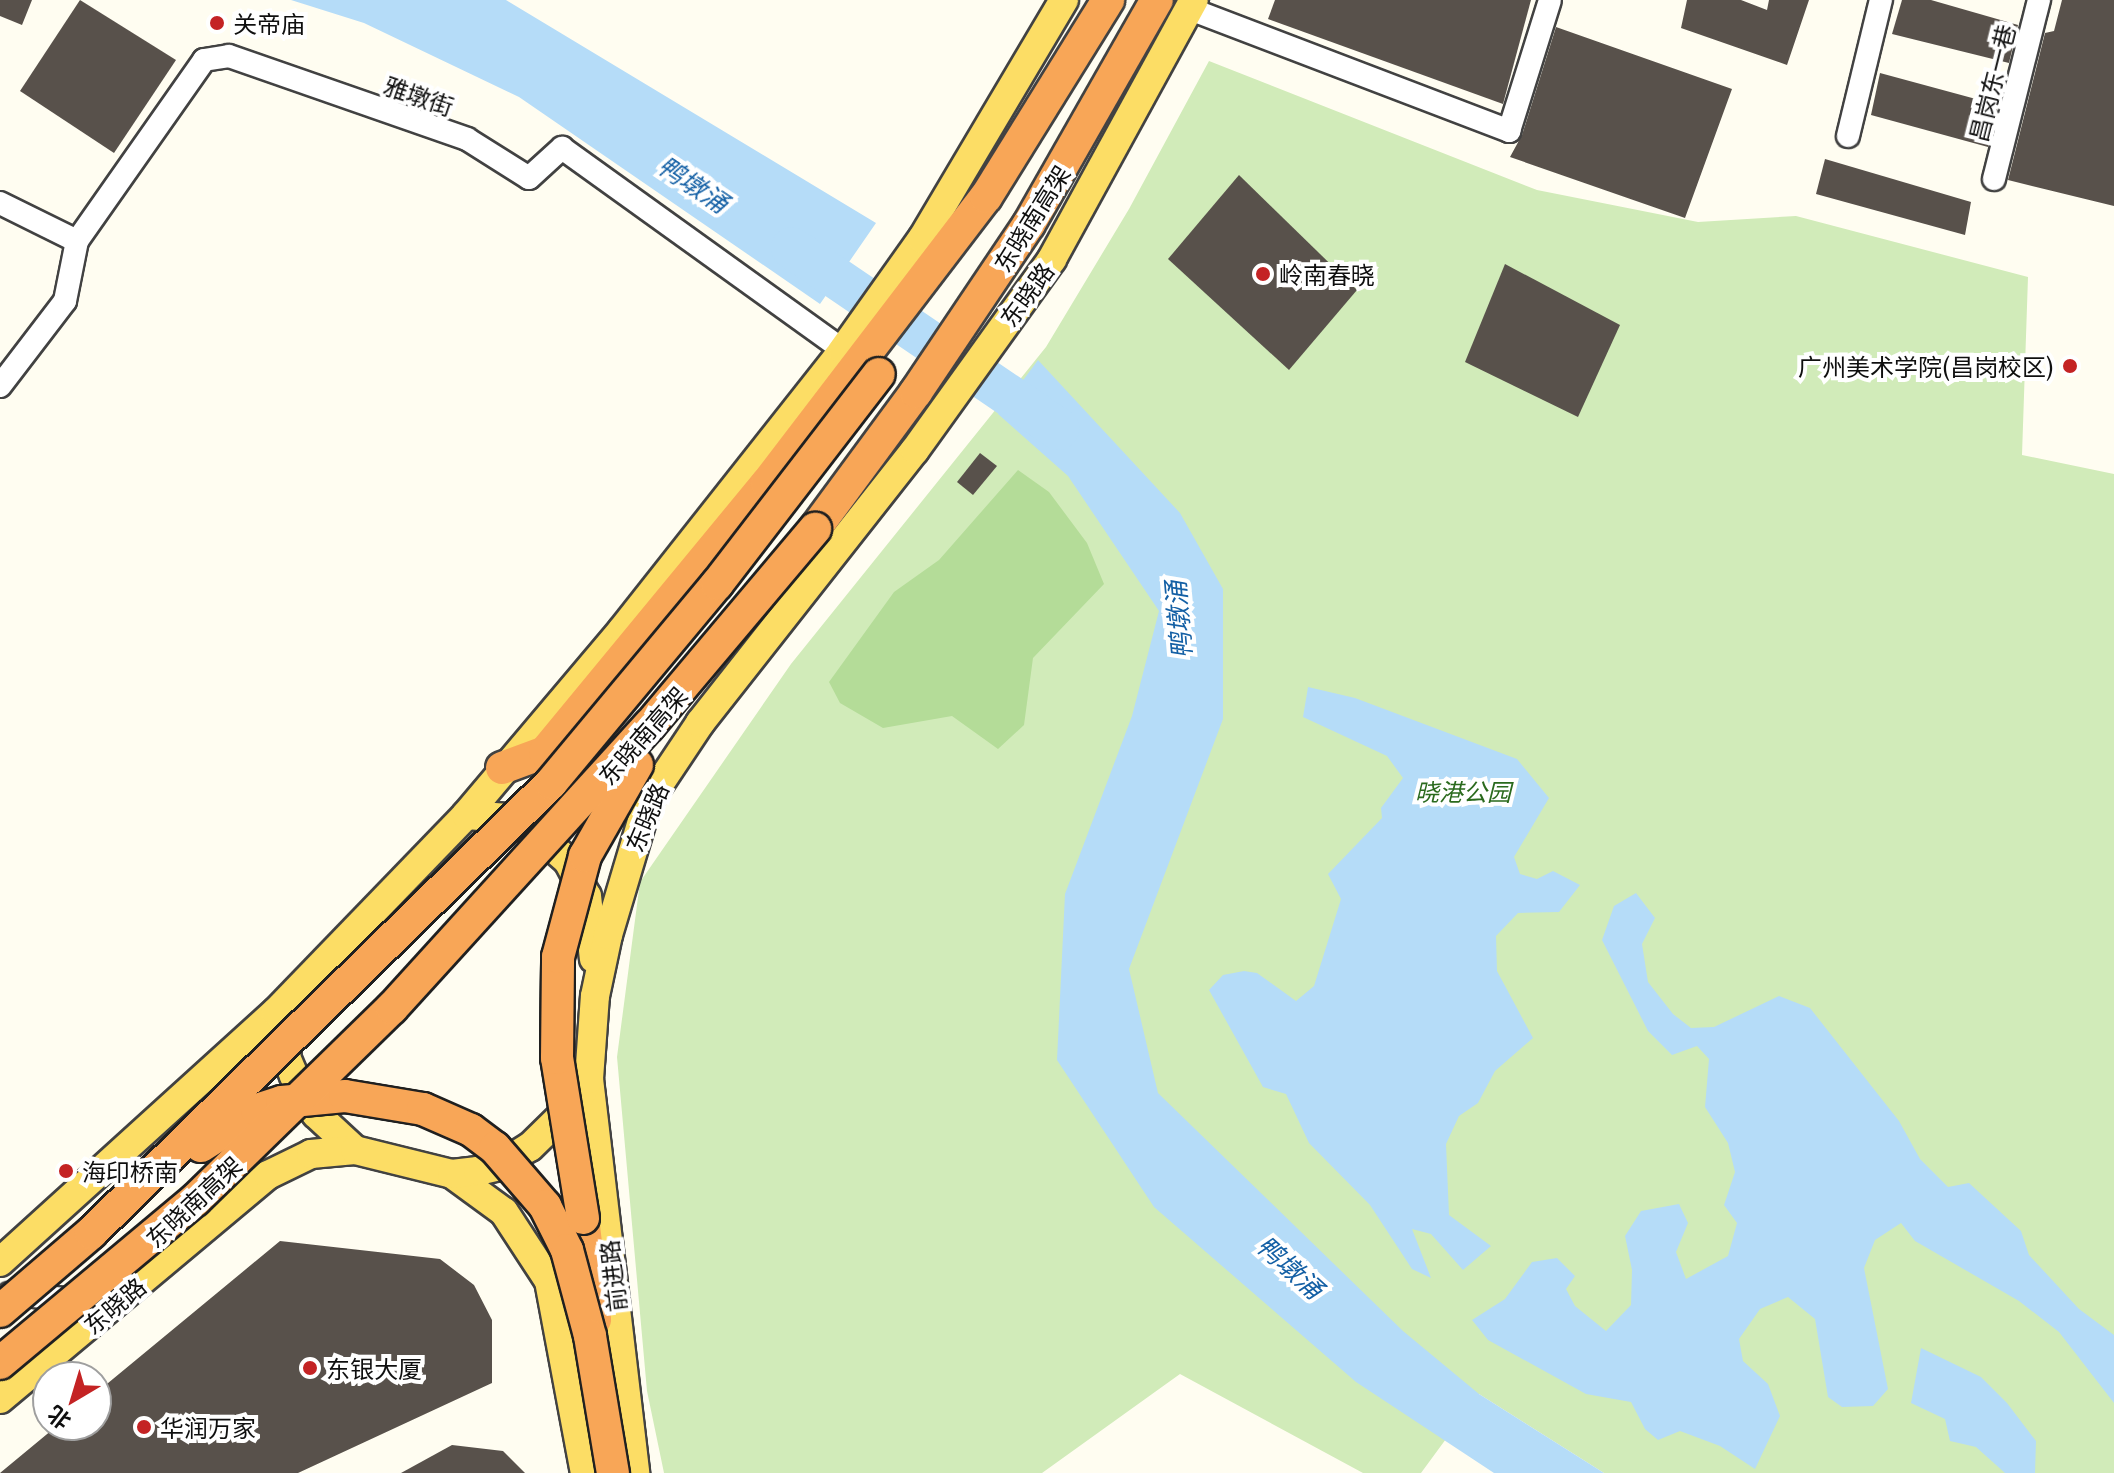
<!DOCTYPE html>
<meta charset="utf-8">
<style>
body{margin:0}
#map{position:relative;width:2114px;height:1473px;overflow:hidden;background:#fffdf1;font-family:Literata,"Noto Sans SC",serif}
div>[style]{position:absolute}
.green>*{inset:0;background:#d1ebb9}
.forest>*{inset:0;background:#b4dc98}
.water>*{inset:0;background:#b5dcf8}
.river>*{height:42px;margin:-21px;padding:0 21px;transform-origin:21px;border-radius:21px;background:#b5dcf8}
.building>*{inset:0;background:#58514b}
.roads{filter:drop-shadow(2px 0 #424242) drop-shadow(-2px 0 #424242) drop-shadow(0 2px #424242) drop-shadow(0 -2px #424242)}
.minor>*{height:22px;margin:-11px;padding:0 11px;transform-origin:11px;border-radius:11px;background:#fff}
.major>*{height:28px;margin:-14px;padding:0 14px;transform-origin:14px;border-radius:14px;background:#fcdd65}
.highway>*{height:32px;margin:-16px;padding:0 16px;transform-origin:16px;border-radius:16px;background:#f8a657}
.bridges{filter:drop-shadow(2px 0 #202020) drop-shadow(-2px 0 #202020) drop-shadow(0 2px #202020) drop-shadow(0 -2px #202020)}
.highway-bridge>*{height:32px;margin:-16px;padding:0 16px;transform-origin:16px;border-radius:16px;background:#f8a657}
.dots>*{width:22px;height:22px;translate:-50% -50%;box-sizing:border-box;border:4px solid #fff;border-radius:50%}
span{translate:-50% -50%;white-space:nowrap;text-align:center;line-height:1.15;-webkit-text-stroke:8px #fff;paint-order:stroke}
.poi-label{font-size:24px;color:#0f0f0f}
.left{translate:0 -50%;text-align:left}
.right{translate:-100% -50%;text-align:right}
.street-label{font-size:24px;color:#0f0f0f}
.park-label{font-size:24px;color:#2a6a1d;font-style:italic}
.water-label{font-size:26px;color:#1460a5;font-style:italic}
.north{position:absolute;left:32px;top:1361px;width:80px;height:80px;box-sizing:border-box;background:#fff;border:2px solid #9f9f9f;border-radius:50%;rotate:218deg;font-size:22px;font-weight:700;line-height:32px;text-align:center;color:#0f0f0f}
.north::after{content:'';display:block;margin:auto;width:28px;height:36px;background:#c42324;clip-path:polygon(50% 0,100% 100%,50% 72%,0 100%)}
</style>
<div id="map">
<div class="green">
<i style="clip-path:polygon(1209px 61px,1537px 190px,1698px 222px,1796px 216px,2028px 277px,2022px 455px,2114px 474px,2114px 1473px,1604px 1473px,1479px 1394px,1421px 1473px,1363px 1473px,1180px 1374px,1042px 1473px,664px 1473px,647px 1391px,617px 1057px,640px 882px,791px 664px,1046px 347px,1129px 209px)"></i>
</div>
<div class="forest">
<i style="clip-path:polygon(1018px 470px,1049px 492px,1087px 543px,1104px 584px,1033px 658px,1024px 725px,998px 749px,952px 716px,883px 728px,840px 703px,829px 682px,894px 592px,939px 560px)"></i>
</div>
<div class="water">
<i style="clip-path:polygon(291px 0,506px 0,876px 223px,820px 304px,519px 97px,364px 23px)"></i>
<i style="clip-path:polygon(1038px 360px,1180px 513px,1223px 589px,1223px 719px,1129px 969px,1158px 1093px,1403px 1331px,1479px 1394px,1604px 1473px,1494px 1473px,1356px 1382px,1154px 1207px,1057px 1060px,1065px 894px,1132px 716px,1159px 611px,1068px 476px,998px 414px)"></i>
<i style="clip-path:polygon(1308px 687px,1355px 698px,1517px 759px,1549px 798px,1514px 857px,1520px 874px,1537px 879px,1553px 871px,1580px 885px,1559px 912px,1518px 913px,1496px 936px,1497px 971px,1533px 1038px,1495px 1071px,1478px 1103px,1459px 1116px,1446px 1144px,1449px 1215px,1491px 1246px,1463px 1270px,1431px 1234px,1412px 1229px,1431px 1278px,1412px 1269px,1370px 1205px,1309px 1143px,1286px 1094px,1263px 1087px,1209px 990px,1223px 975px,1244px 971px,1257px 973px,1296px 1001px,1314px 986px,1341px 899px,1328px 874px,1382px 818px,1381px 808px,1403px 778px,1387px 756px,1303px 717px)"></i>
<i style="clip-path:polygon(1636px 893px,1655px 918px,1642px 944px,1648px 982px,1673px 1014px,1691px 1028px,1714px 1027px,1779px 996px,1810px 1008px,1899px 1121px,1920px 1159px,1948px 1187px,1969px 1183px,2021px 1231px,2029px 1255px,2079px 1309px,2114px 1335px,2114px 1403px,2059px 1332px,2019px 1301px,1915px 1241px,1901px 1223px,1875px 1240px,1864px 1268px,1888px 1389px,1873px 1406px,1842px 1407px,1828px 1397px,1815px 1319px,1788px 1297px,1760px 1309px,1739px 1339px,1743px 1361px,1768px 1384px,1780px 1416px,1755px 1469px,1720px 1446px,1680px 1431px,1658px 1440px,1645px 1429px,1631px 1402px,1586px 1394px,1488px 1340px,1472px 1320px,1505px 1299px,1532px 1262px,1557px 1258px,1575px 1276px,1566px 1289px,1575px 1306px,1606px 1331px,1631px 1305px,1632px 1270px,1625px 1236px,1641px 1211px,1679px 1204px,1688px 1223px,1676px 1252px,1686px 1279px,1728px 1256px,1737px 1223px,1724px 1205px,1735px 1172px,1728px 1143px,1705px 1107px,1709px 1059px,1697px 1046px,1672px 1055px,1648px 1031px,1602px 940px,1614px 906px)"></i>
<i style="clip-path:polygon(1921px 1348px,1981px 1377px,2007px 1403px,2036px 1441px,2035px 1473px,2005px 1473px,1976px 1447px,1950px 1441px,1945px 1419px,1911px 1403px)"></i>
</div>
<div class="river">
<i style="left:792px;top:248px;width:322px;rotate:34.2deg"></i>
</div>
<div class="building">
<i style="clip-path:polygon(0 0,32px 0,22px 25px,0 16px)"></i>
<i style="clip-path:polygon(80px 0,176px 60px,114px 153px,20px 91px)"></i>
<i style="clip-path:polygon(1275px 0,1531px 0,1503px 104px,1268px 19px)"></i>
<i style="clip-path:polygon(1687px 0,1741px 0,1767px 10px,1769px 0,1809px 0,1787px 65px,1681px 28px)"></i>
<i style="clip-path:polygon(1902px 0,1931px 0,2018px 25px,2009px 63px,1892px 34px)"></i>
<i style="clip-path:polygon(2062px 0,2114px 0,2114px 206px,2008px 180px,2045px 33px,2054px 31px)"></i>
<i style="clip-path:polygon(1556px 27px,1732px 89px,1685px 218px,1510px 157px,1522px 135px)"></i>
<i style="clip-path:polygon(1880px 73px,1998px 105px,1988px 147px,1871px 115px)"></i>
<i style="clip-path:polygon(1825px 159px,1971px 202px,1965px 235px,1816px 194px)"></i>
<i style="clip-path:polygon(1239px 175px,1357px 290px,1289px 370px,1168px 259px)"></i>
<i style="clip-path:polygon(1505px 264px,1620px 325px,1578px 417px,1465px 362px)"></i>
<i style="clip-path:polygon(980px 453px,997px 466px,973px 495px,957px 482px)"></i>
<i style="clip-path:polygon(280px 1241px,440px 1259px,474px 1285px,492px 1320px,492px 1383px,298px 1473px,0 1473px,58px 1425px,96px 1425px,96px 1393px)"></i>
<i style="clip-path:polygon(452px 1445px,503px 1451px,525px 1473px,401px 1473px)"></i>
</div>
<div class="roads">
<div class="minor">
<i style="left:1190px;top:9px;width:342px;rotate:20.9deg"></i>
<i style="left:1509px;top:131px;width:137px;rotate:-72.6deg"></i>
<i style="left:1848px;top:136px;width:140px;rotate:-76.4deg"></i>
<i style="left:1994px;top:179px;width:185px;rotate:-75.9deg"></i>
<i style="left:0;top:203px;width:86px;rotate:26.3deg"></i>
<i style="left:77px;top:241px;width:221px;rotate:-54.9deg"></i>
<i style="left:204px;top:60px;width:25px;rotate:-9deg"></i>
<i style="left:229px;top:56px;width:252px;rotate:19.2deg"></i>
<i style="left:467px;top:139px;width:73px;rotate:32.2deg"></i>
<i style="left:529px;top:178px;width:45px;rotate:-42.3deg"></i>
<i style="left:562px;top:148px;width:346px;rotate:35.7deg"></i>
<i style="left:0;top:386px;width:107px;rotate:-52.6deg"></i>
<i style="left:65px;top:301px;width:61px;rotate:-78.7deg"></i>
<i style="left:9px;top:1294px;width:69px;rotate:5deg"></i>
</div>
<div class="major">
<i style="left:466px;top:815px;width:39px;rotate:4deg"></i>
<i style="left:505px;top:818px;width:34px;rotate:26deg"></i>
<i style="left:536px;top:833px;width:43px;rotate:41.2deg"></i>
<i style="left:568px;top:861px;width:40px;rotate:62deg"></i>
<i style="left:587px;top:896px;width:63px;rotate:83.7deg"></i>
<i style="left:289px;top:1028px;width:29px;rotate:96deg"></i>
<i style="left:286px;top:1057px;width:21px;rotate:67deg"></i>
<i style="left:294px;top:1076px;width:44px;rotate:59.9deg"></i>
<i style="left:316px;top:1114px;width:53px;rotate:42.7deg"></i>
<i style="left:589px;top:1079px;width:397px;rotate:83.3deg"></i>
<i style="left:452px;top:1174px;width:64px;rotate:36.2deg"></i>
<i style="left:504px;top:1212px;width:82px;rotate:56.9deg"></i>
<i style="left:549px;top:1281px;width:195px;rotate:79.4deg"></i>
<i style="left:0;top:1262px;width:372px;rotate:-42.2deg"></i>
<i style="left:276px;top:1012px;width:274px;rotate:-46deg"></i>
<i style="left:466px;top:815px;width:243px;rotate:-49.8deg"></i>
<i style="left:623px;top:629px;width:355px;rotate:-51.7deg"></i>
<i style="left:843px;top:350px;width:136px;rotate:-54.6deg"></i>
<i style="left:922px;top:239px;width:278px;rotate:-59.3deg"></i>
<i style="left:0;top:1399px;width:349px;rotate:-39.9deg"></i>
<i style="left:268px;top:1175px;width:48px;rotate:-26deg"></i>
<i style="left:311px;top:1154px;width:44px;rotate:-5.2deg"></i>
<i style="left:355px;top:1150px;width:100px;rotate:13.9deg"></i>
<i style="left:452px;top:1174px;width:26px;rotate:-7deg"></i>
<i style="left:478px;top:1171px;width:22px;rotate:-13deg"></i>
<i style="left:499px;top:1166px;width:36px;rotate:-32deg"></i>
<i style="left:530px;top:1147px;width:66px;rotate:-44.4deg"></i>
<i style="left:577px;top:1101px;width:25px;rotate:-61deg"></i>
<i style="left:589px;top:1079px;width:83px;rotate:-85.9deg"></i>
<i style="left:595px;top:996px;width:62px;rotate:-78deg"></i>
<i style="left:608px;top:935px;width:140px;rotate:-73.4deg"></i>
<i style="left:648px;top:801px;width:94px;rotate:-56.3deg"></i>
<i style="left:700px;top:723px;width:347px;rotate:-51.8deg"></i>
<i style="left:915px;top:450px;width:235px;rotate:-54.3deg"></i>
<i style="left:1052px;top:259px;width:295px;rotate:-61.3deg"></i>
</div>
<div class="highway">
<i style="left:815px;top:529px;width:170px;rotate:-53.6deg"></i>
<i style="left:916px;top:392px;width:202px;rotate:-56.1deg"></i>
<i style="left:1029px;top:224px;width:258px;rotate:-60.3deg"></i>
<i style="left:502px;top:768px;width:46px;rotate:-20.4deg"></i>
<i style="left:545px;top:752px;width:349px;rotate:-50.5deg"></i>
<i style="left:767px;top:483px;width:360px;rotate:-52.6deg"></i>
<i style="left:986px;top:197px;width:232px;rotate:-58.2deg"></i>
<i style="left:583px;top:1218px;width:102px;rotate:83.2deg"></i>
</div>
</div>
<div class="bridges">
<div class="highway-bridge">
<i style="left:201px;top:1146px;width:67px;rotate:-32.7deg"></i>
<i style="left:257px;top:1110px;width:26px;rotate:-18deg"></i>
<i style="left:282px;top:1102px;width:63px;rotate:-5.4deg"></i>
<i style="left:345px;top:1096px;width:79px;rotate:9.5deg"></i>
<i style="left:423px;top:1109px;width:52px;rotate:23.6deg"></i>
<i style="left:471px;top:1130px;width:30px;rotate:37deg"></i>
<i style="left:495px;top:1148px;width:77px;rotate:49.2deg"></i>
<i style="left:545px;top:1206px;width:49px;rotate:63.4deg"></i>
<i style="left:567px;top:1250px;width:89px;rotate:75deg"></i>
<i style="left:590px;top:1336px;width:139px;rotate:80.5deg"></i>
<i style="left:583px;top:1218px;width:162px;rotate:-99.2deg"></i>
<i style="left:557px;top:1058px;width:101px;rotate:-89.4deg"></i>
<i style="left:558px;top:957px;width:105px;rotate:-75deg"></i>
<i style="left:585px;top:856px;width:105px;rotate:-60.3deg"></i>
<i style="left:0;top:1311px;width:120px;rotate:-40.6deg"></i>
<i style="left:91px;top:1233px;width:644px;rotate:-44.37deg"></i>
<i style="left:551px;top:783px;width:259px;rotate:-50.2deg"></i>
<i style="left:717px;top:584px;width:265px;rotate:-52.4deg"></i>
<i style="left:0;top:1363px;width:254px;rotate:-39.9deg"></i>
<i style="left:195px;top:1200px;width:275px;rotate:-44.3deg"></i>
<i style="left:392px;top:1008px;width:382px;rotate:-47.7deg"></i>
<i style="left:649px;top:726px;width:258px;rotate:-49.9deg"></i>
</div>
</div>
<div class="dots">
<i style="left:217px;top:23px;background:#c42324"></i>
<i style="left:1263px;top:274px;background:#c42324"></i>
<i style="left:2070px;top:366px;background:#c42324"></i>
<i style="left:66px;top:1171px;background:#c42324"></i>
<i style="left:310px;top:1368px;background:#c42324"></i>
<i style="left:144px;top:1427px;background:#c42324"></i>
</div>
<div class="poi-label">
<span class="left" style="left:233px;top:23px">关帝庙</span>
<span class="left" style="left:1279px;top:274px">岭南春晓</span>
<span class="right" style="left:2054px;top:366px">广州美术学院(昌岗校区)</span>
<span class="left" style="left:82px;top:1171px">海印桥南</span>
<span class="left" style="left:326px;top:1368px">东银大厦</span>
<span class="left" style="left:160px;top:1427px">华润万家</span>
</div>
<div class="street-label">
<span style="left:1991px;top:83px;rotate:-76deg">昌岗东一巷</span>
<span style="left:419px;top:95px;rotate:19deg">雅墩街</span>
<span style="left:1031px;top:218px;rotate:-58deg">东晓南高架</span>
<span style="left:1026px;top:294px;rotate:-54deg">东晓路</span>
<span style="left:642px;top:735px;rotate:-49deg">东晓南高架</span>
<span style="left:646px;top:817px;rotate:-67deg">东晓路</span>
<span style="left:193px;top:1201px;rotate:-43deg">东晓南高架</span>
<span style="left:612px;top:1276px;rotate:-97deg">前进路</span>
<span style="left:114px;top:1305px;rotate:-40deg">东晓路</span>
</div>
<div class="park-label">
<span style="left:1463px;top:791px">晓港公园</span>
</div>
<div class="water-label">
<span style="left:694px;top:183px;rotate:34deg">鸭墩涌</span>
<span style="left:1177px;top:620px;rotate:-95deg">鸭墩涌</span>
<span style="left:1291px;top:1266px;rotate:42deg">鸭墩涌</span>
</div>
<div class="north">北</div>
</div>
